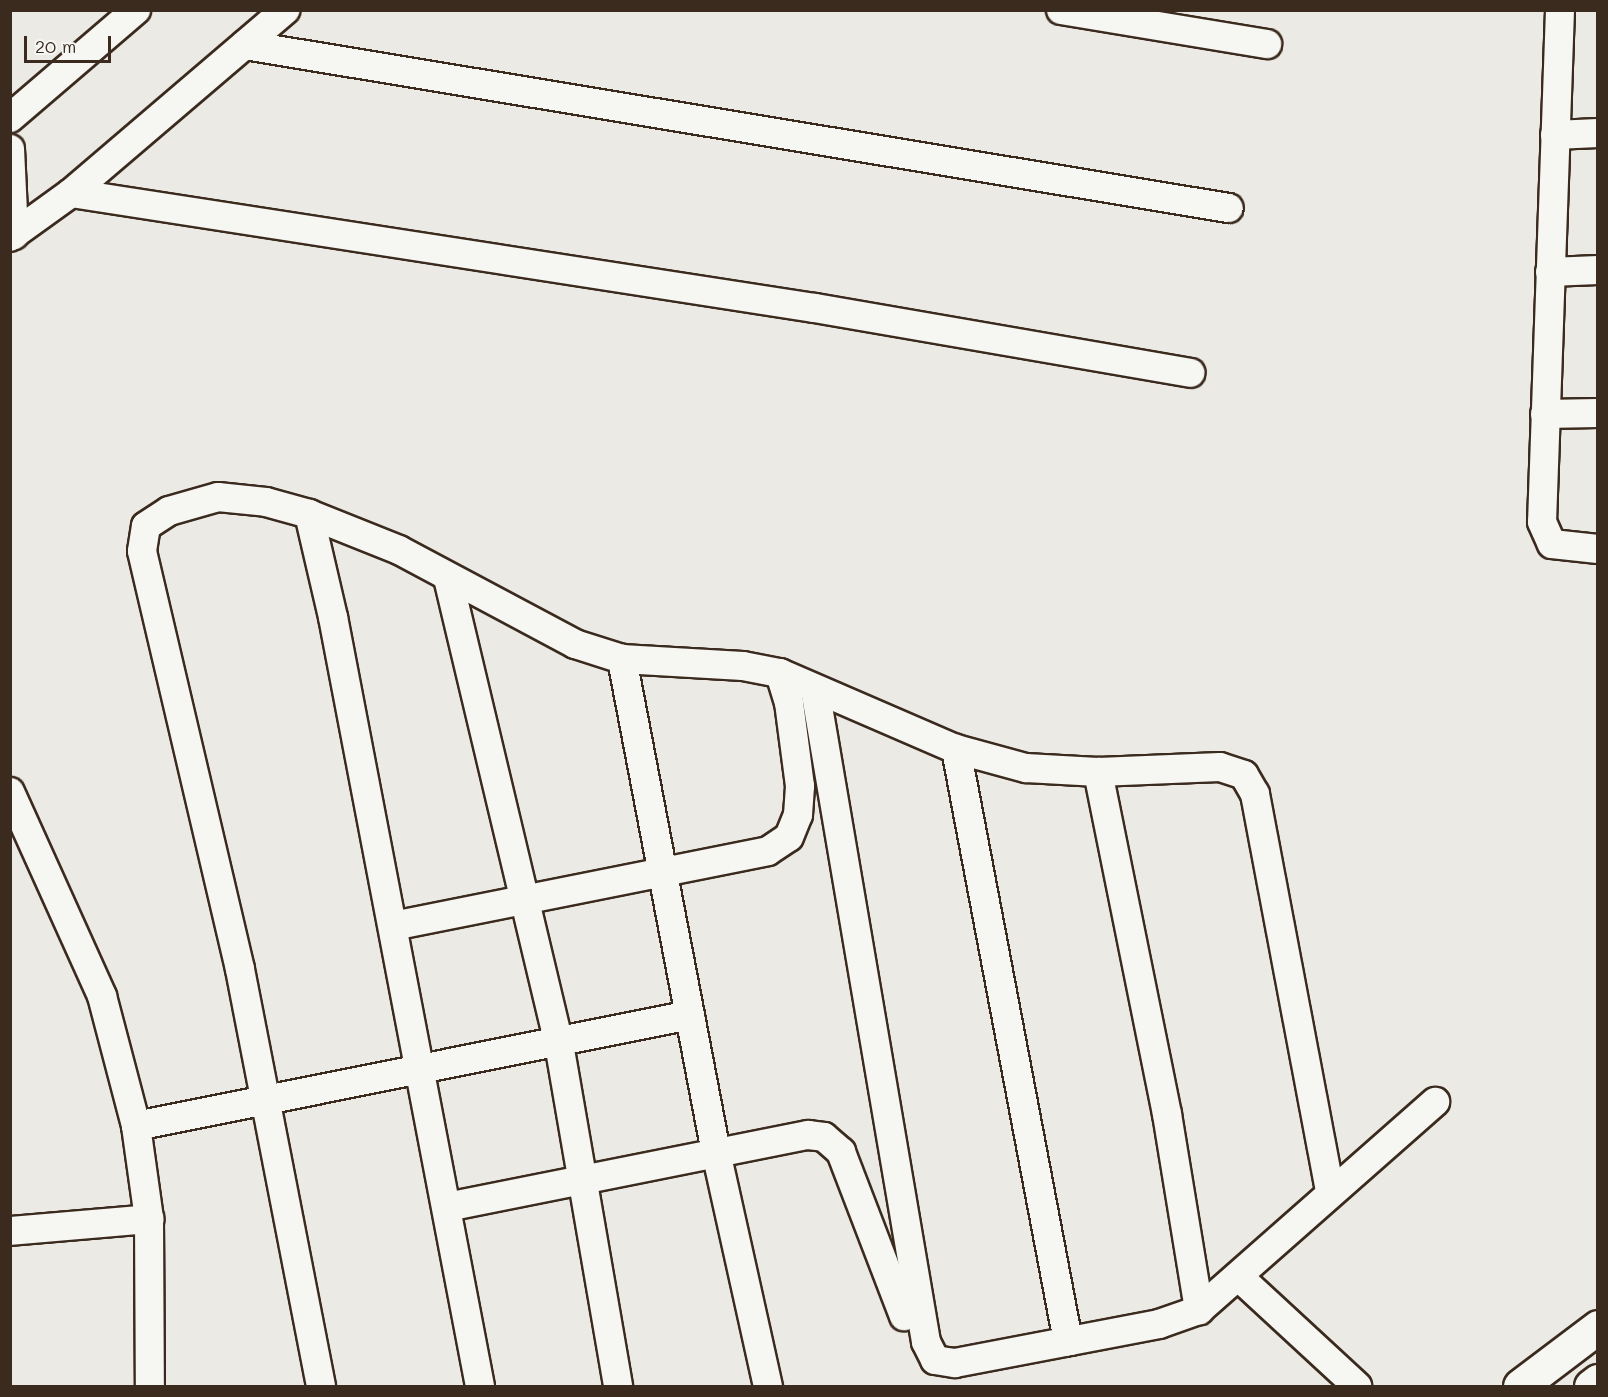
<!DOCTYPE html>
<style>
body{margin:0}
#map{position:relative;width:1608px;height:1397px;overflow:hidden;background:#ebeae5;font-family:Mali,sans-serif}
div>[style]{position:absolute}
.roads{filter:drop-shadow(2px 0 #3b2a1e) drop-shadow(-2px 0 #3b2a1e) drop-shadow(0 2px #3b2a1e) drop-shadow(0 -2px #3b2a1e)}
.minor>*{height:28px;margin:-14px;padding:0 14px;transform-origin:14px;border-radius:14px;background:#f6f6f2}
.primary>*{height:33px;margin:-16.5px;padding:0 16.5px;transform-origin:16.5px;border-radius:16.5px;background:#f6f6f2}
span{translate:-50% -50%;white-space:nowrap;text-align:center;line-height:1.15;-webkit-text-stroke:4.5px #f6f6f2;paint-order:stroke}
.frame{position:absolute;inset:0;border:12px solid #3b2a1e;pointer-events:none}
.scale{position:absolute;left:24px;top:36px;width:87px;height:27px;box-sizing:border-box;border:3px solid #3b2a1e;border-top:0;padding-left:8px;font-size:18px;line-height:21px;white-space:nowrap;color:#3b2a1e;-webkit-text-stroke:4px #f6f6f2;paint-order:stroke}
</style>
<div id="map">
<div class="roads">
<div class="minor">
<i style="left:1061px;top:10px;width:209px;rotate:9.4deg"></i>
<i style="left:1560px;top:10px;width:512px;rotate:92.01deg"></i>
<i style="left:1542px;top:522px;width:24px;rotate:66deg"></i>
<i style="left:1552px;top:544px;width:46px;rotate:6.2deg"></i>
<i style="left:245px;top:45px;width:997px;rotate:9.41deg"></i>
<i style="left:10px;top:118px;width:166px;rotate:-40.6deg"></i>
<i style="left:1555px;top:135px;width:43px;rotate:-2.7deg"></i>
<i style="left:10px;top:149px;width:86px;rotate:87.3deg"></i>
<i style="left:71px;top:193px;width:753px;rotate:8.79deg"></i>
<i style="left:815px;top:308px;width:381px;rotate:9.8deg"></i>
<i style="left:10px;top:237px;width:75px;rotate:-35.8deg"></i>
<i style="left:71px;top:193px;width:282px;rotate:-40.5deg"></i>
<i style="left:1550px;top:272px;width:48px;rotate:-2.4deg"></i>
<i style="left:1545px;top:414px;width:53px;rotate:-1.1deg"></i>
<i style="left:309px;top:514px;width:106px;rotate:76.9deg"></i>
<i style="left:333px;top:617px;width:783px;rotate:79.18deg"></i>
<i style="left:448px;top:578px;width:473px;rotate:76.6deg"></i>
<i style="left:558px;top:1038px;width:353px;rotate:80.2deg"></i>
<i style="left:622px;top:659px;width:502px;rotate:79.21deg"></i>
<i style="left:716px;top:1152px;width:240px;rotate:77.5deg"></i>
<i style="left:815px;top:689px;width:662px;rotate:80.35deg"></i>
<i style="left:926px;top:1342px;width:20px;rotate:63deg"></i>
<i style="left:935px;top:1360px;width:20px;rotate:9deg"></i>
<i style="left:955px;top:1363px;width:208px;rotate:-10.8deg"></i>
<i style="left:1159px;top:1324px;width:42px;rotate:-19.3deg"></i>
<i style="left:1199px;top:1310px;width:315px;rotate:-41.4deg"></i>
<i style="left:956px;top:749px;width:603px;rotate:79.29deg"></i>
<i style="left:1098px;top:772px;width:349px;rotate:78.6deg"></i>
<i style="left:1167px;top:1114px;width:199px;rotate:80.7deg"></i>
<i style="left:10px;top:792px;width:224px;rotate:65.7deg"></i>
<i style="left:102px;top:996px;width:134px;rotate:75.3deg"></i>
<i style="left:136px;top:1126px;width:94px;rotate:82deg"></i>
<i style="left:149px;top:1219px;width:167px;rotate:89.7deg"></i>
<i style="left:393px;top:926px;width:382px;rotate:-11.3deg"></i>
<i style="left:768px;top:851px;width:25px;rotate:-34deg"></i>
<i style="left:789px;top:837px;width:24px;rotate:-68deg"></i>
<i style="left:798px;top:815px;width:29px;rotate:-86deg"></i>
<i style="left:800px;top:786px;width:84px;rotate:-97.5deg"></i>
<i style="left:789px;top:703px;width:31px;rotate:-107deg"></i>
<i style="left:136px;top:1126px;width:565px;rotate:-11.33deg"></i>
<i style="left:447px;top:1207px;width:368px;rotate:-11.3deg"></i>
<i style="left:808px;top:1135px;width:16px;rotate:7deg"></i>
<i style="left:824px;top:1137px;width:23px;rotate:41deg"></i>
<i style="left:841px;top:1152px;width:176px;rotate:69deg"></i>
<i style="left:10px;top:1231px;width:140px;rotate:-4.9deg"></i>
<i style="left:1239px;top:1277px;width:161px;rotate:42.7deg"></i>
<i style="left:321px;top:1386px;width:425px;rotate:-101deg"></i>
<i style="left:240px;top:969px;width:429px;rotate:-103.2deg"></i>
<i style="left:142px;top:551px;width:25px;rotate:-81deg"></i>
<i style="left:146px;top:526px;width:27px;rotate:-33deg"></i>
<i style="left:169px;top:511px;width:51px;rotate:-15.9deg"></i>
<i style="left:218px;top:497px;width:48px;rotate:5.9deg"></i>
<i style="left:266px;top:502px;width:45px;rotate:15.6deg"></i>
<i style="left:309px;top:514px;width:97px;rotate:21.8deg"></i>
<i style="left:399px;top:550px;width:200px;rotate:28.1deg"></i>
<i style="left:575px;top:644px;width:49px;rotate:17.7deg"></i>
<i style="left:622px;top:659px;width:121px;rotate:3.3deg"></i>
<i style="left:743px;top:666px;width:38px;rotate:11deg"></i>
<i style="left:780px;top:673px;width:192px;rotate:23.4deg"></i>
<i style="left:956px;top:749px;width:73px;rotate:15.2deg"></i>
<i style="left:1026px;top:768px;width:72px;rotate:3.2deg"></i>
<i style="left:1098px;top:772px;width:122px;rotate:-2.3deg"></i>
<i style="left:1220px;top:767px;width:25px;rotate:18deg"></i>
<i style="left:1244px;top:775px;width:22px;rotate:60deg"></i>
<i style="left:1255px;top:794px;width:403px;rotate:79.3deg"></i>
</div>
<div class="primary">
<i style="left:1520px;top:1386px;width:98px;rotate:-37.1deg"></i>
<i style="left:1591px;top:1386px;width:9px;rotate:-36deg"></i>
</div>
</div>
<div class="frame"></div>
<div class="scale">20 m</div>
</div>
